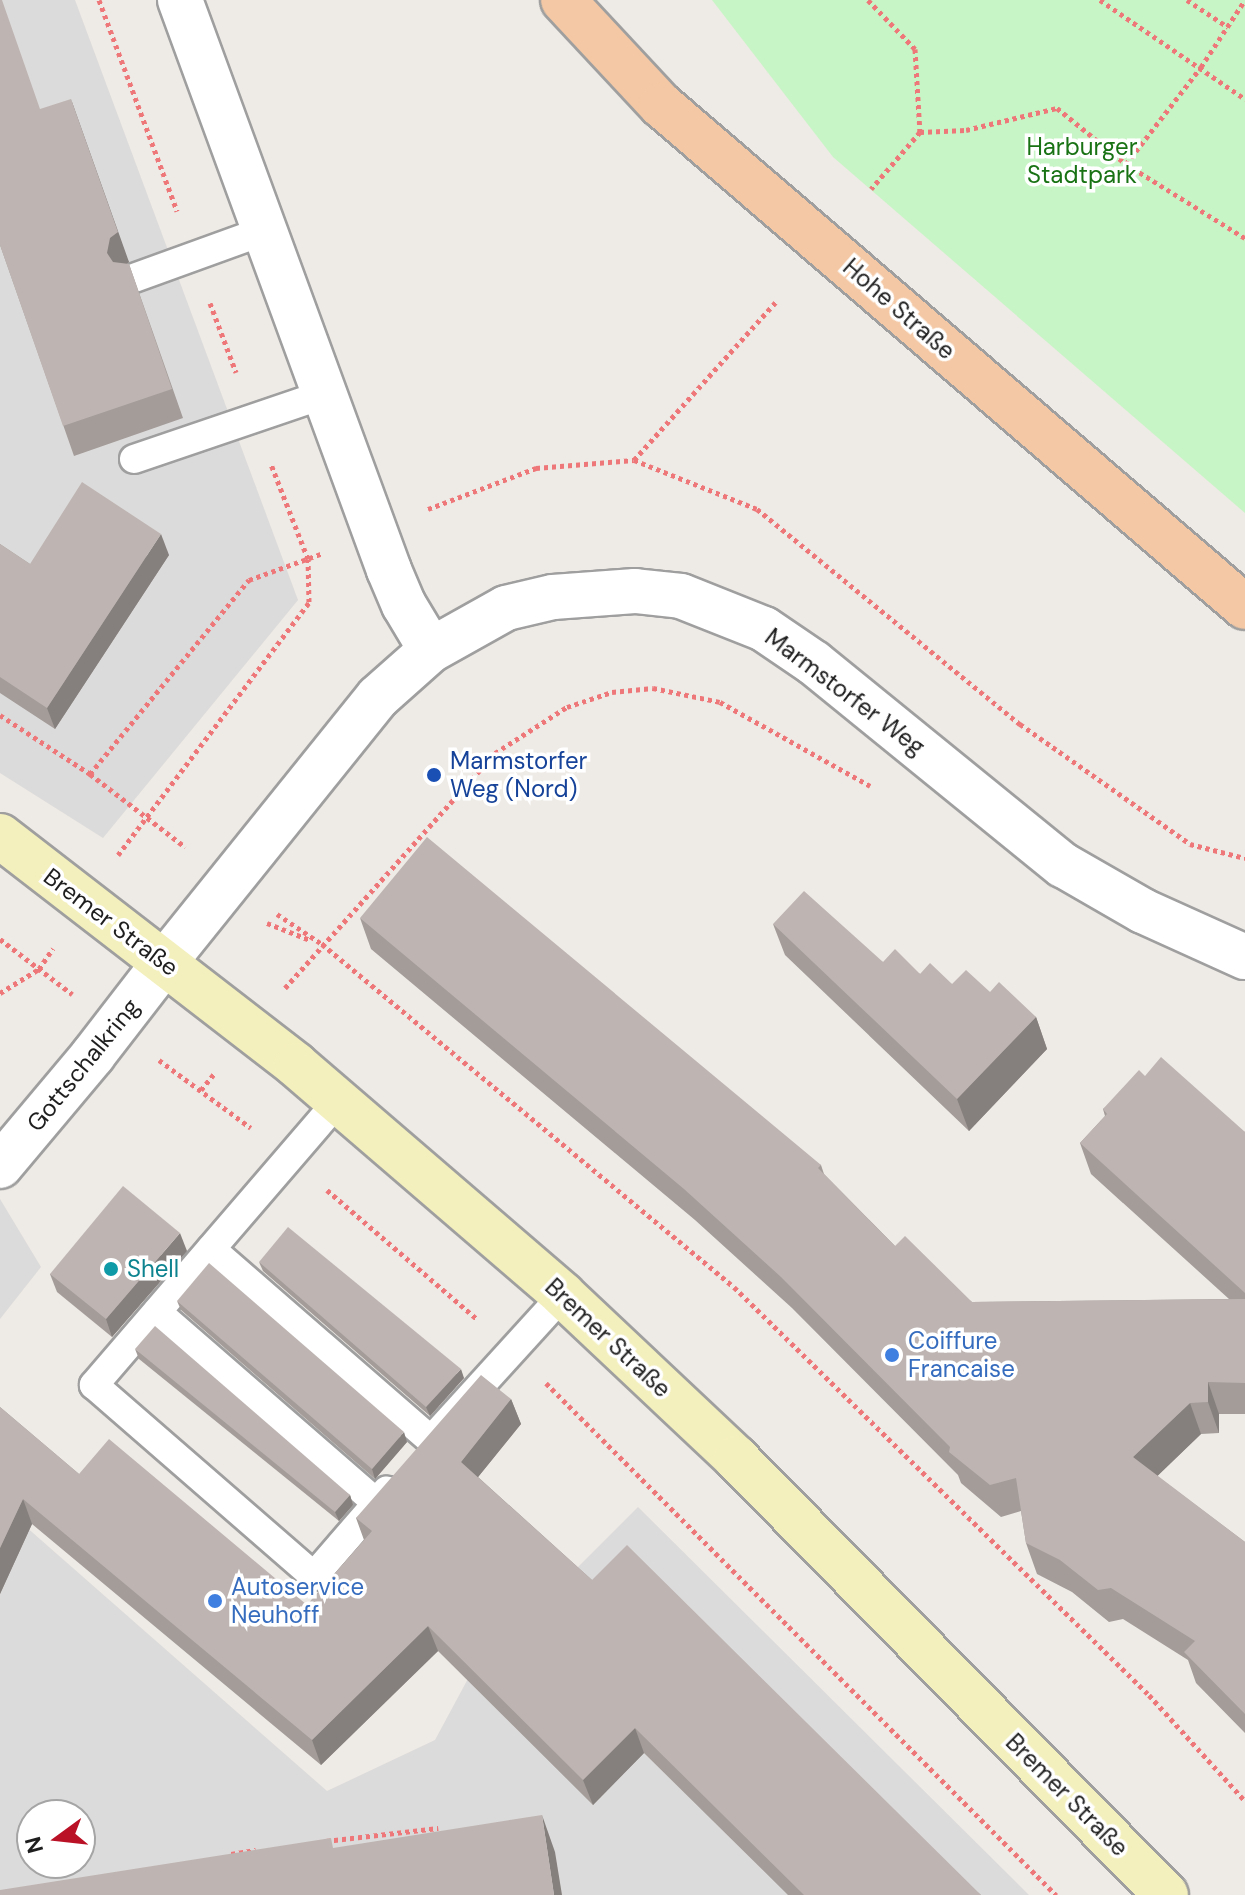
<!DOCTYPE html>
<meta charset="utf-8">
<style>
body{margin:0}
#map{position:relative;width:1245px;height:1895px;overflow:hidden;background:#eeeae5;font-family:"DM Sans",sans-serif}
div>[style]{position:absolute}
.residential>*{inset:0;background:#dcdbdb}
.park>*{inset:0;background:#c8f5c6}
.path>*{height:5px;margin-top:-2.5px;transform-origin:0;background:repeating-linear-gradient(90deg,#ee7779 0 4px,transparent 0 8px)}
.roads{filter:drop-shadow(2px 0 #9f9f9f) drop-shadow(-2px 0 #9f9f9f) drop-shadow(0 2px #9f9f9f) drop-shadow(0 -2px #9f9f9f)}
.service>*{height:28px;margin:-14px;padding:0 14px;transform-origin:14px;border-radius:14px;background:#fff}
.minor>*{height:44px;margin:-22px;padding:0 22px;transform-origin:22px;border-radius:22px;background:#fff}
.tertiary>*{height:44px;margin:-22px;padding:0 22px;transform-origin:22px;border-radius:22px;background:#fff}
.secondary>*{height:44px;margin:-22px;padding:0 22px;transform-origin:22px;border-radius:22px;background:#f4f0bd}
.primary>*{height:44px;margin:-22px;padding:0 22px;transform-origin:22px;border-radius:22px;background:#f4c8a4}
.wall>*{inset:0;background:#a39c99}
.shaded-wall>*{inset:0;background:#857f7d}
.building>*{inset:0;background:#beb5b2}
.dots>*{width:22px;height:22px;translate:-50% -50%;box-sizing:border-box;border:4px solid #fff;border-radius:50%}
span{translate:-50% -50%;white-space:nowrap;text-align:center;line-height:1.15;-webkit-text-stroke:7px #fff;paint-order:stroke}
.park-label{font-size:24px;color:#197315}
.street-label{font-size:24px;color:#1e1e1e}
.transit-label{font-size:24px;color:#164399}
.left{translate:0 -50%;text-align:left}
.culture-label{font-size:24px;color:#0d838f}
.shop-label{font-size:24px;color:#366cbe}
.north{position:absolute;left:16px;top:1799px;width:80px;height:80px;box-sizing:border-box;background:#fff;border:2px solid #a5a5a5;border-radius:50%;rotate:255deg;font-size:22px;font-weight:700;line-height:32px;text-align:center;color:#1e1e1e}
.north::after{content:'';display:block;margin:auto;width:28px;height:36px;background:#bb1126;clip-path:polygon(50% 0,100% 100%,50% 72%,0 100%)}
</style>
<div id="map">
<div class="residential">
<i style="clip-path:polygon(0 0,75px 0,298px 600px,103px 838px,0 773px)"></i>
<i style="clip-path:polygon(0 1199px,41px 1267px,0 1319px)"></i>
<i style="clip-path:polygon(evenodd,0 1504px,327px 1791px,435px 1740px,470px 1675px,638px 1507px,1029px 1895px,0 1895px,0 1504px,32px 1815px,80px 1815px,80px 1863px,32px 1863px,32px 1815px)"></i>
</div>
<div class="park">
<i style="clip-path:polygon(712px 0,1245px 0,1245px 513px,833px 157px)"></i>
</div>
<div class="path">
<i style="left:99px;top:0;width:225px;rotate:69.7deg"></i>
<i style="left:868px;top:0;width:68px;rotate:46.2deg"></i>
<i style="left:915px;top:49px;width:83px;rotate:86.6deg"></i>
<i style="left:920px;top:132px;width:75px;rotate:130.7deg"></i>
<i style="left:1100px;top:0;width:176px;rotate:34.3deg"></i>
<i style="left:1187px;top:0;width:49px;rotate:33.4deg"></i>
<i style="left:920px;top:132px;width:46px;rotate:-2.5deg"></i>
<i style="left:966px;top:130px;width:94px;rotate:-13.6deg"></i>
<i style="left:1057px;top:108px;width:89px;rotate:39.1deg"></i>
<i style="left:1126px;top:164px;width:140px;rotate:31.9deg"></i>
<i style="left:1126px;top:164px;width:123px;rotate:-52.3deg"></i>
<i style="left:1201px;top:67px;width:80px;rotate:-56.7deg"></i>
<i style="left:210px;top:303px;width:74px;rotate:69.4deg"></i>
<i style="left:634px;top:460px;width:212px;rotate:-48.1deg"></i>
<i style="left:428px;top:509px;width:116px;rotate:-20.8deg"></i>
<i style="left:536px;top:468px;width:98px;rotate:-4.7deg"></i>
<i style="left:634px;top:460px;width:132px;rotate:21.7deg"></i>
<i style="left:757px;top:509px;width:340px;rotate:39.3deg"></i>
<i style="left:1020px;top:724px;width:208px;rotate:35.2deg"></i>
<i style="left:1190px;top:844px;width:57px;rotate:14.3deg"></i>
<i style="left:0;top:715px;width:108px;rotate:33.2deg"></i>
<i style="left:90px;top:774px;width:120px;rotate:37.5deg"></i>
<i style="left:90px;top:774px;width:251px;rotate:-50.7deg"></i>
<i style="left:249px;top:580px;width:79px;rotate:-20deg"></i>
<i style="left:118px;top:855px;width:317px;rotate:-52.9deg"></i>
<i style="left:309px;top:602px;width:43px;rotate:-91.3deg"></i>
<i style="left:308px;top:559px;width:102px;rotate:-111.3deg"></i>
<i style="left:277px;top:914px;width:54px;rotate:33.7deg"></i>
<i style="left:322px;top:944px;width:536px;rotate:39.78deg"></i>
<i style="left:734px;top:1287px;width:582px;rotate:44.51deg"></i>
<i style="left:1149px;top:1695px;width:143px;rotate:47.8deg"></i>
<i style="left:267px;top:923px;width:46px;rotate:21.6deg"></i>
<i style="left:0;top:939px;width:91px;rotate:37.4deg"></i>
<i style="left:285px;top:988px;width:315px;rotate:-48.2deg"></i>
<i style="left:495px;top:753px;width:85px;rotate:-32.6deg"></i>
<i style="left:567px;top:707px;width:47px;rotate:-18.4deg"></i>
<i style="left:612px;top:692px;width:41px;rotate:-5.6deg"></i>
<i style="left:653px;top:688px;width:68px;rotate:11.8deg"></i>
<i style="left:720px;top:702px;width:172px;rotate:29.2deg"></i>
<i style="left:0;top:993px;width:46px;rotate:-31.6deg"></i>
<i style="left:39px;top:969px;width:25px;rotate:-56deg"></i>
<i style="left:159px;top:1060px;width:114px;rotate:36.5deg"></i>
<i style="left:201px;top:1090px;width:22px;rotate:-51deg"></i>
<i style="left:327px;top:1190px;width:198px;rotate:40.7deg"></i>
<i style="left:546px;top:1383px;width:723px;rotate:45.11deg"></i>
<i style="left:326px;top:1841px;width:113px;rotate:-6.6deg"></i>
<i style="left:231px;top:1854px;width:25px;rotate:-9deg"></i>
</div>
<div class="roads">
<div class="service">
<i style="left:134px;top:278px;width:138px;rotate:-19.9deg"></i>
<i style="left:134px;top:459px;width:202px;rotate:-18.8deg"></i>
<i style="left:339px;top:1100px;width:376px;rotate:130.7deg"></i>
<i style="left:94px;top:1385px;width:291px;rotate:41deg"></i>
<i style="left:314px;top:1576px;width:96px;rotate:-49.2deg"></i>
<i style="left:211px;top:1249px;width:291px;rotate:41deg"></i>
<i style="left:431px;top:1440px;width:196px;rotate:-47.7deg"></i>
<i style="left:157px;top:1312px;width:291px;rotate:41deg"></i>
<i style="left:377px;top:1503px;width:16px;rotate:-52deg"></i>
</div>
<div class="minor">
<i style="left:0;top:1166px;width:145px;rotate:-50deg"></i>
<i style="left:93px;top:1055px;width:116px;rotate:-52.3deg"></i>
</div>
<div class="tertiary">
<i style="left:180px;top:0;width:607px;rotate:69.86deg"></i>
<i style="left:389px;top:570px;width:38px;rotate:67deg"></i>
<i style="left:404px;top:605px;width:52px;rotate:59deg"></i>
<i style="left:164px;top:963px;width:341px;rotate:-51.2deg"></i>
<i style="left:378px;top:697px;width:71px;rotate:-41.6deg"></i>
<i style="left:431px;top:650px;width:86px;rotate:-29.2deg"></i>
<i style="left:506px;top:608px;width:48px;rotate:-13.2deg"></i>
<i style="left:553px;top:597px;width:82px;rotate:-4.2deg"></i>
<i style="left:635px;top:591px;width:46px;rotate:6.2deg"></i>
<i style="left:681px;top:596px;width:89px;rotate:21.7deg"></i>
<i style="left:764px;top:629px;width:60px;rotate:34.2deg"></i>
<i style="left:814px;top:663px;width:321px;rotate:39.1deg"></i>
<i style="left:1063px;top:865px;width:92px;rotate:29.9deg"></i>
<i style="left:1143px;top:911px;width:112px;rotate:24.3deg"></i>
</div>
<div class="secondary">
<i style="left:0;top:836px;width:374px;rotate:37.7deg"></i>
<i style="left:296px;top:1065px;width:352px;rotate:40.7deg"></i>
<i style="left:563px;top:1295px;width:238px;rotate:43.3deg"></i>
<i style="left:736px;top:1458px;width:613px;rotate:45.46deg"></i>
</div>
<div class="primary">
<i style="left:563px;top:0;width:144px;rotate:47deg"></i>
<i style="left:661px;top:105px;width:770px;rotate:40.68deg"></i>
</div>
</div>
<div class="wall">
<i style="clip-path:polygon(40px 109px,129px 262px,126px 264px,129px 264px,183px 418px,74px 456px,0 245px)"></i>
<i style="clip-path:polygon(0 544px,30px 564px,169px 555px,55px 729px,0 693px)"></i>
<i style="clip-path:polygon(360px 918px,821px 1165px,824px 1174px,895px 1246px,972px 1302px,1229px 1299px,1091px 1174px,1080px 1143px,1105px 1116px,1103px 1109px,1145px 1076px,1245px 1132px,1245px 1414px,1219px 1414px,1219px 1433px,1201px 1434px,1157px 1476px,1245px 1542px,1245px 1733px,1196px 1683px,1188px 1660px,1123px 1619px,1109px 1622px,1072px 1592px,1037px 1574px,1026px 1543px,1021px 1511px,1001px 1517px,961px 1483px,958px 1475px,792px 1308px,695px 1220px,371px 949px)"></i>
<i style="clip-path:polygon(773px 924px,883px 962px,952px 984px,990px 992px,1036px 1017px,1047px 1049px,969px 1131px,785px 955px)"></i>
<i style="clip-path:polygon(187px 1251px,112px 1337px,57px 1292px,50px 1274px)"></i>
<i style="clip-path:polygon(259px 1262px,464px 1378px,430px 1416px,263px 1271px)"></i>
<i style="clip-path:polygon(177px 1301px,407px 1442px,375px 1479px,181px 1310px)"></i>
<i style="clip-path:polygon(135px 1349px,350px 1495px,353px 1505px,339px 1521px,139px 1359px)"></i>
<i style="clip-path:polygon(511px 1399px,521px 1424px,478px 1477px,592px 1580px,981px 1895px,788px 1895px,644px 1753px,593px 1805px,438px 1651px,321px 1765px,32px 1524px,0 1594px,0 1407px,79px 1474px,307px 1605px,364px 1540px,356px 1518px)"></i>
</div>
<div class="shaded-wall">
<i style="clip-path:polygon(71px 99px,129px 262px,121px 268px,118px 283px,107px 253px)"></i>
<i style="clip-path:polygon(161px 534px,169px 555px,55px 729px,47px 708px)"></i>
<i style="clip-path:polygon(1036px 1017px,1047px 1049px,969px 1131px,957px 1099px)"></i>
<i style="clip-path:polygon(180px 1233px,187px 1251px,112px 1337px,106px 1319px)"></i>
<i style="clip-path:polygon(461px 1369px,464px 1378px,430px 1416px,426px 1407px)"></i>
<i style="clip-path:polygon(1208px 1382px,1219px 1414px,1219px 1433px,1208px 1402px)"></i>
<i style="clip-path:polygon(511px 1399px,521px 1424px,470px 1487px,461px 1462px)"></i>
<i style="clip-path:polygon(1190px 1403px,1201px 1434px,1144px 1489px,1133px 1457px)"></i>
<i style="clip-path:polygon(404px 1432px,407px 1442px,375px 1479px,372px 1469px)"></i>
<i style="clip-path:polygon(350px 1495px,353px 1505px,339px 1521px,335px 1512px)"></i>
<i style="clip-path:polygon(23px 1499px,32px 1524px,0 1594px,0 1548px)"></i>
<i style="clip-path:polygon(428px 1626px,438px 1651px,321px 1765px,312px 1740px)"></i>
<i style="clip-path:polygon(635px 1728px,644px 1753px,593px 1805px,583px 1780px)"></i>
<i style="clip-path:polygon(542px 1815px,555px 1852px,562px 1895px,554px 1895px)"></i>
</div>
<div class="building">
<i style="clip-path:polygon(0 0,2px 0,40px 109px,71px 99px,118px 232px,110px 238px,107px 253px,113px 262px,129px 264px,172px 389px,63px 426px,0 245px)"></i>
<i style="clip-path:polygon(82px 482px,161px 534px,47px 708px,0 677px,0 544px,30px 564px)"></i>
<i style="clip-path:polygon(427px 837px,821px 1165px,818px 1168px,895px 1246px,905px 1236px,972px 1302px,1245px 1299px,1245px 1383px,1208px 1382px,1208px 1402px,1190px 1403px,1133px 1457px,1245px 1542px,1245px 1714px,1184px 1652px,1195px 1641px,1111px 1588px,1098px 1590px,1060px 1560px,1026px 1543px,1016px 1478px,990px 1485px,949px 1452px,950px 1447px,781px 1277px,684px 1189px,360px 918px)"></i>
<i style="clip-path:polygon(804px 891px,883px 962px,895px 949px,920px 974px,930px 963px,952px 984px,966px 970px,990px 992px,999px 982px,1036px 1017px,957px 1099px,773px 924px)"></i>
<i style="clip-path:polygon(1161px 1057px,1245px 1132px,1245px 1293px,1080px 1143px,1107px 1114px,1103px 1109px,1139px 1070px,1145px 1076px)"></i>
<i style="clip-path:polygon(123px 1186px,180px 1233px,106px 1319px,50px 1274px)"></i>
<i style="clip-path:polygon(288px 1227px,461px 1369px,426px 1407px,259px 1262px)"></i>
<i style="clip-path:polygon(209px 1263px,404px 1432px,372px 1469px,177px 1301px)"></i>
<i style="clip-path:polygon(155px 1326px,350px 1495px,335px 1512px,135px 1349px)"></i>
<i style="clip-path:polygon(481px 1375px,511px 1399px,461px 1462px,592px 1580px,627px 1545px,981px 1895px,804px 1895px,635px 1728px,583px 1780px,428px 1626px,312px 1740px,23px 1499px,0 1548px,0 1407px,79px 1474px,109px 1439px,307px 1605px,372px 1531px,356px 1518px)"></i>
<i style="clip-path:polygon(542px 1815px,554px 1895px,0 1895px,0 1890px,331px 1838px,333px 1848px)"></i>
</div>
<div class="dots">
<i style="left:434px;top:775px;background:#1a4fb4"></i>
<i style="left:111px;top:1269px;background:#0f9aa8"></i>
<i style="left:892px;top:1355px;background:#3f7fe0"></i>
<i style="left:215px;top:1601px;background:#3f7fe0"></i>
</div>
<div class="park-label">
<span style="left:1082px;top:161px">Harburger<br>Stadtpark</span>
</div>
<div class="street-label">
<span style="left:899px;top:309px;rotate:41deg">Hohe Straße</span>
<span style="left:845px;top:692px;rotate:37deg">Marmstorfer Weg</span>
<span style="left:111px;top:922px;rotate:37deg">Bremer Straße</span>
<span style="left:83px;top:1065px;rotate:-51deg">Gottschalkring</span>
<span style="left:608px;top:1338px;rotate:43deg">Bremer Straße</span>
<span style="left:1067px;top:1795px;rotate:45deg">Bremer Straße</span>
</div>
<div class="transit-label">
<span class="left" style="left:450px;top:775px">Marmstorfer<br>Weg (Nord)</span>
</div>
<div class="culture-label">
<span class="left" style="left:127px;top:1269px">Shell</span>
</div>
<div class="shop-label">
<span class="left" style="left:908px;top:1355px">Coiffure<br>Francaise</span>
<span class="left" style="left:231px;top:1601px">Autoservice<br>Neuhoff</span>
</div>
<div class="north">N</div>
</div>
